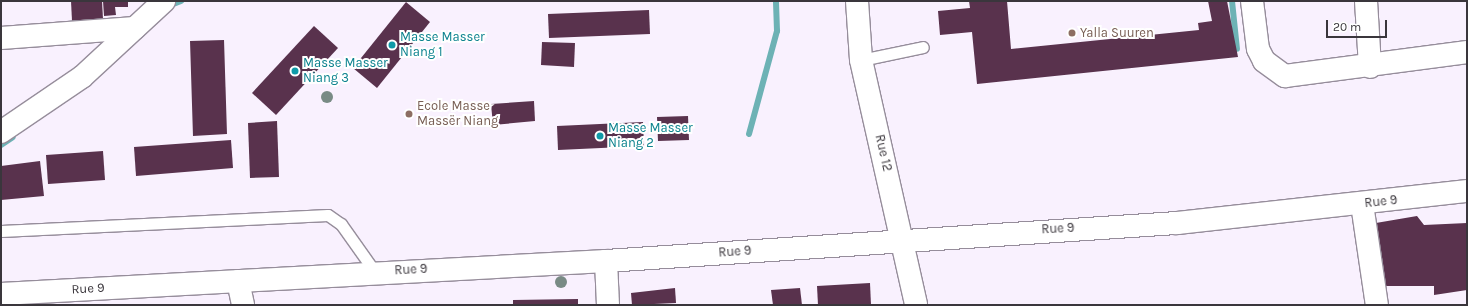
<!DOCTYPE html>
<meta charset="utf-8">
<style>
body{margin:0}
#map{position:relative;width:1468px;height:306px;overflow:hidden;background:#f9f1fe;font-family:Karla,sans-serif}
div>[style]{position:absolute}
.stream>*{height:6px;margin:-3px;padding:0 3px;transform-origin:3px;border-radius:3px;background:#6db2b5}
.building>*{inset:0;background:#59324d}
.roads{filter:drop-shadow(1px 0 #968d9b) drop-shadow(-1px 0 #968d9b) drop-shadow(0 1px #968d9b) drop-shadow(0 -1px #968d9b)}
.lane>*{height:11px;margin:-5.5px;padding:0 5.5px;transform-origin:5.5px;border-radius:5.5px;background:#fff}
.street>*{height:22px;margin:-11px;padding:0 11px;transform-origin:11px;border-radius:11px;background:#fff}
.trees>*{width:12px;height:12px;margin:-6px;border-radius:50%;background:#798b85}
.dots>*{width:11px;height:11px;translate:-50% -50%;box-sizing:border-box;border:2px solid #fff;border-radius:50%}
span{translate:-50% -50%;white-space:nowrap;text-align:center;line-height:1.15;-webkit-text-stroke:4px #fff;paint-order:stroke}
.education-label{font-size:13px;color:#785e54}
.left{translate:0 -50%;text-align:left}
.culture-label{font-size:13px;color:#0d838f}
.street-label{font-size:13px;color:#3a363c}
.frame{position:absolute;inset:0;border:2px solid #3a363c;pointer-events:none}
.scale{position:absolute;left:1326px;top:20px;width:61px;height:18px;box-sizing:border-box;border:2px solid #3a363c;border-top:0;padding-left:5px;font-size:12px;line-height:14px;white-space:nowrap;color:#3a363c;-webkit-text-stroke:3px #fff;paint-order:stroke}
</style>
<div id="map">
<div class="stream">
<i style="left:1232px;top:1px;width:48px;rotate:84.1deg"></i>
<i style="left:168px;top:6px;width:14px;rotate:-21deg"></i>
<i style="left:749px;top:134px;width:107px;rotate:-74.8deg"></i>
<i style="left:777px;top:31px;width:30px;rotate:-92deg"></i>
<i style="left:1px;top:145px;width:14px;rotate:-34deg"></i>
</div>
<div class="building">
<i style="clip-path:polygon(71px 1px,102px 1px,103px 19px,72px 21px)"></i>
<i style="clip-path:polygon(103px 1px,128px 1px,128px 7px,115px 7px,116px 15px,104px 16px)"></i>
<i style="clip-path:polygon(969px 1px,1007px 1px,1011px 49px,1199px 30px,1198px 23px,1212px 21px,1208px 1px,1227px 1px,1238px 57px,977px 84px,972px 32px,940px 35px,938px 11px,970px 8px)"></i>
<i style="clip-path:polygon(406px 2px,430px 22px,377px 88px,353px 68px)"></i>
<i style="clip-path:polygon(649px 10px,650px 34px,549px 38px,548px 14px)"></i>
<i style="clip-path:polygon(314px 26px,338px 48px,276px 115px,252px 93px)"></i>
<i style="clip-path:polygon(224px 40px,227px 134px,193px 136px,190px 41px)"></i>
<i style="clip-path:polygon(542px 42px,575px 43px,574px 67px,541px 65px)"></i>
<i style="clip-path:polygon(534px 101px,535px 121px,493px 125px,491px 104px)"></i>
<i style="clip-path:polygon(688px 116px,689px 140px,658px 141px,657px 117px)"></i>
<i style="clip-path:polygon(277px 121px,279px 177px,250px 178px,248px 123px)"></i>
<i style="clip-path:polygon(643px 122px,644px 146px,558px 150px,557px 126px)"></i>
<i style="clip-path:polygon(231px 140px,233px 168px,136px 176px,134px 147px)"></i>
<i style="clip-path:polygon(103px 151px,105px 180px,48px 184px,46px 155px)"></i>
<i style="clip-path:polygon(40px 161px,44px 196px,1px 200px,1px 166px)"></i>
<i style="clip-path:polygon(1417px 216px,1424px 225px,1467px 223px,1467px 290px,1434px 295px,1434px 286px,1383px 286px,1370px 224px)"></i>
<i style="clip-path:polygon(870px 283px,871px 305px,818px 305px,817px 286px)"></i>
<i style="clip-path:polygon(675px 288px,676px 303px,632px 305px,631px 293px)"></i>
<i style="clip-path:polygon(800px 288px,802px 305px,773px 305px,771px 290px)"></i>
<i style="clip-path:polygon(578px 299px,578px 305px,513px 305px,513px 300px)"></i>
</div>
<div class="roads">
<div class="lane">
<i style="left:861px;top:60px;width:63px;rotate:-11.8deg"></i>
<i style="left:1px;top:231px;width:327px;rotate:-2.8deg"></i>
<i style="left:328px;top:215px;width:16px;rotate:35deg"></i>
<i style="left:341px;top:224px;width:59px;rotate:54.7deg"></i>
</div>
<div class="street">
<i style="left:857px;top:1px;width:59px;rotate:86.1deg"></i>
<i style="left:861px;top:60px;width:251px;rotate:77.3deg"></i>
<i style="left:1252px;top:1px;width:48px;rotate:82.9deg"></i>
<i style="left:1258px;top:49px;width:13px;rotate:63deg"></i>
<i style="left:1264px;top:61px;width:26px;rotate:36deg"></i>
<i style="left:1285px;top:76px;width:184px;rotate:-7.5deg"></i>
<i style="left:1366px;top:1px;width:66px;rotate:86.5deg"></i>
<i style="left:1px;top:38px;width:134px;rotate:-4.3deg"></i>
<i style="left:1px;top:132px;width:98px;rotate:-34.2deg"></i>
<i style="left:82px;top:77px;width:112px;rotate:-42.8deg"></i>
<i style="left:1362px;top:204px;width:102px;rotate:81.6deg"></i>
<i style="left:606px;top:261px;width:44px;rotate:87.4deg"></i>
<i style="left:238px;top:281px;width:25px;rotate:78deg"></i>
<i style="left:1px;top:294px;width:606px;rotate:-3.12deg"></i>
<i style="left:606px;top:261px;width:572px;rotate:-3.81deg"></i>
<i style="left:1177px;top:223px;width:292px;rotate:-6.3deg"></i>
</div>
</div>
<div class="trees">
<i style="left:327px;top:97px"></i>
<i style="left:561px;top:282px"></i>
</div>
<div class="dots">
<i style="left:1072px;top:33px;background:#8d6e63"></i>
<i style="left:392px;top:45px;background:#0f9aa8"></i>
<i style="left:295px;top:71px;background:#0f9aa8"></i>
<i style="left:409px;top:114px;background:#8d6e63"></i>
<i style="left:600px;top:136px;background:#0f9aa8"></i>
</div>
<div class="education-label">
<span class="left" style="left:1080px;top:33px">Yalla Suuren</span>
<span class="left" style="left:417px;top:114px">Ecole Masse<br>Massër Niang</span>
</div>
<div class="culture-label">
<span class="left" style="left:400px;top:45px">Masse Masser<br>Niang 1</span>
<span class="left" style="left:303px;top:71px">Masse Masser<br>Niang 3</span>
<span class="left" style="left:608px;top:136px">Masse Masser<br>Niang 2</span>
</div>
<div class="street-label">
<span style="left:883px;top:153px;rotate:77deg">Rue 12</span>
<span style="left:1381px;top:202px;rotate:-6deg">Rue 9</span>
<span style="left:1058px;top:229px;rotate:-3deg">Rue 9</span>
<span style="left:735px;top:252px;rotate:-4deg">Rue 9</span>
<span style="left:411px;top:270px;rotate:-3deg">Rue 9</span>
<span style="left:88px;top:289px;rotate:-3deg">Rue 9</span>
</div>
<div class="frame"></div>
<div class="scale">20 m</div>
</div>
